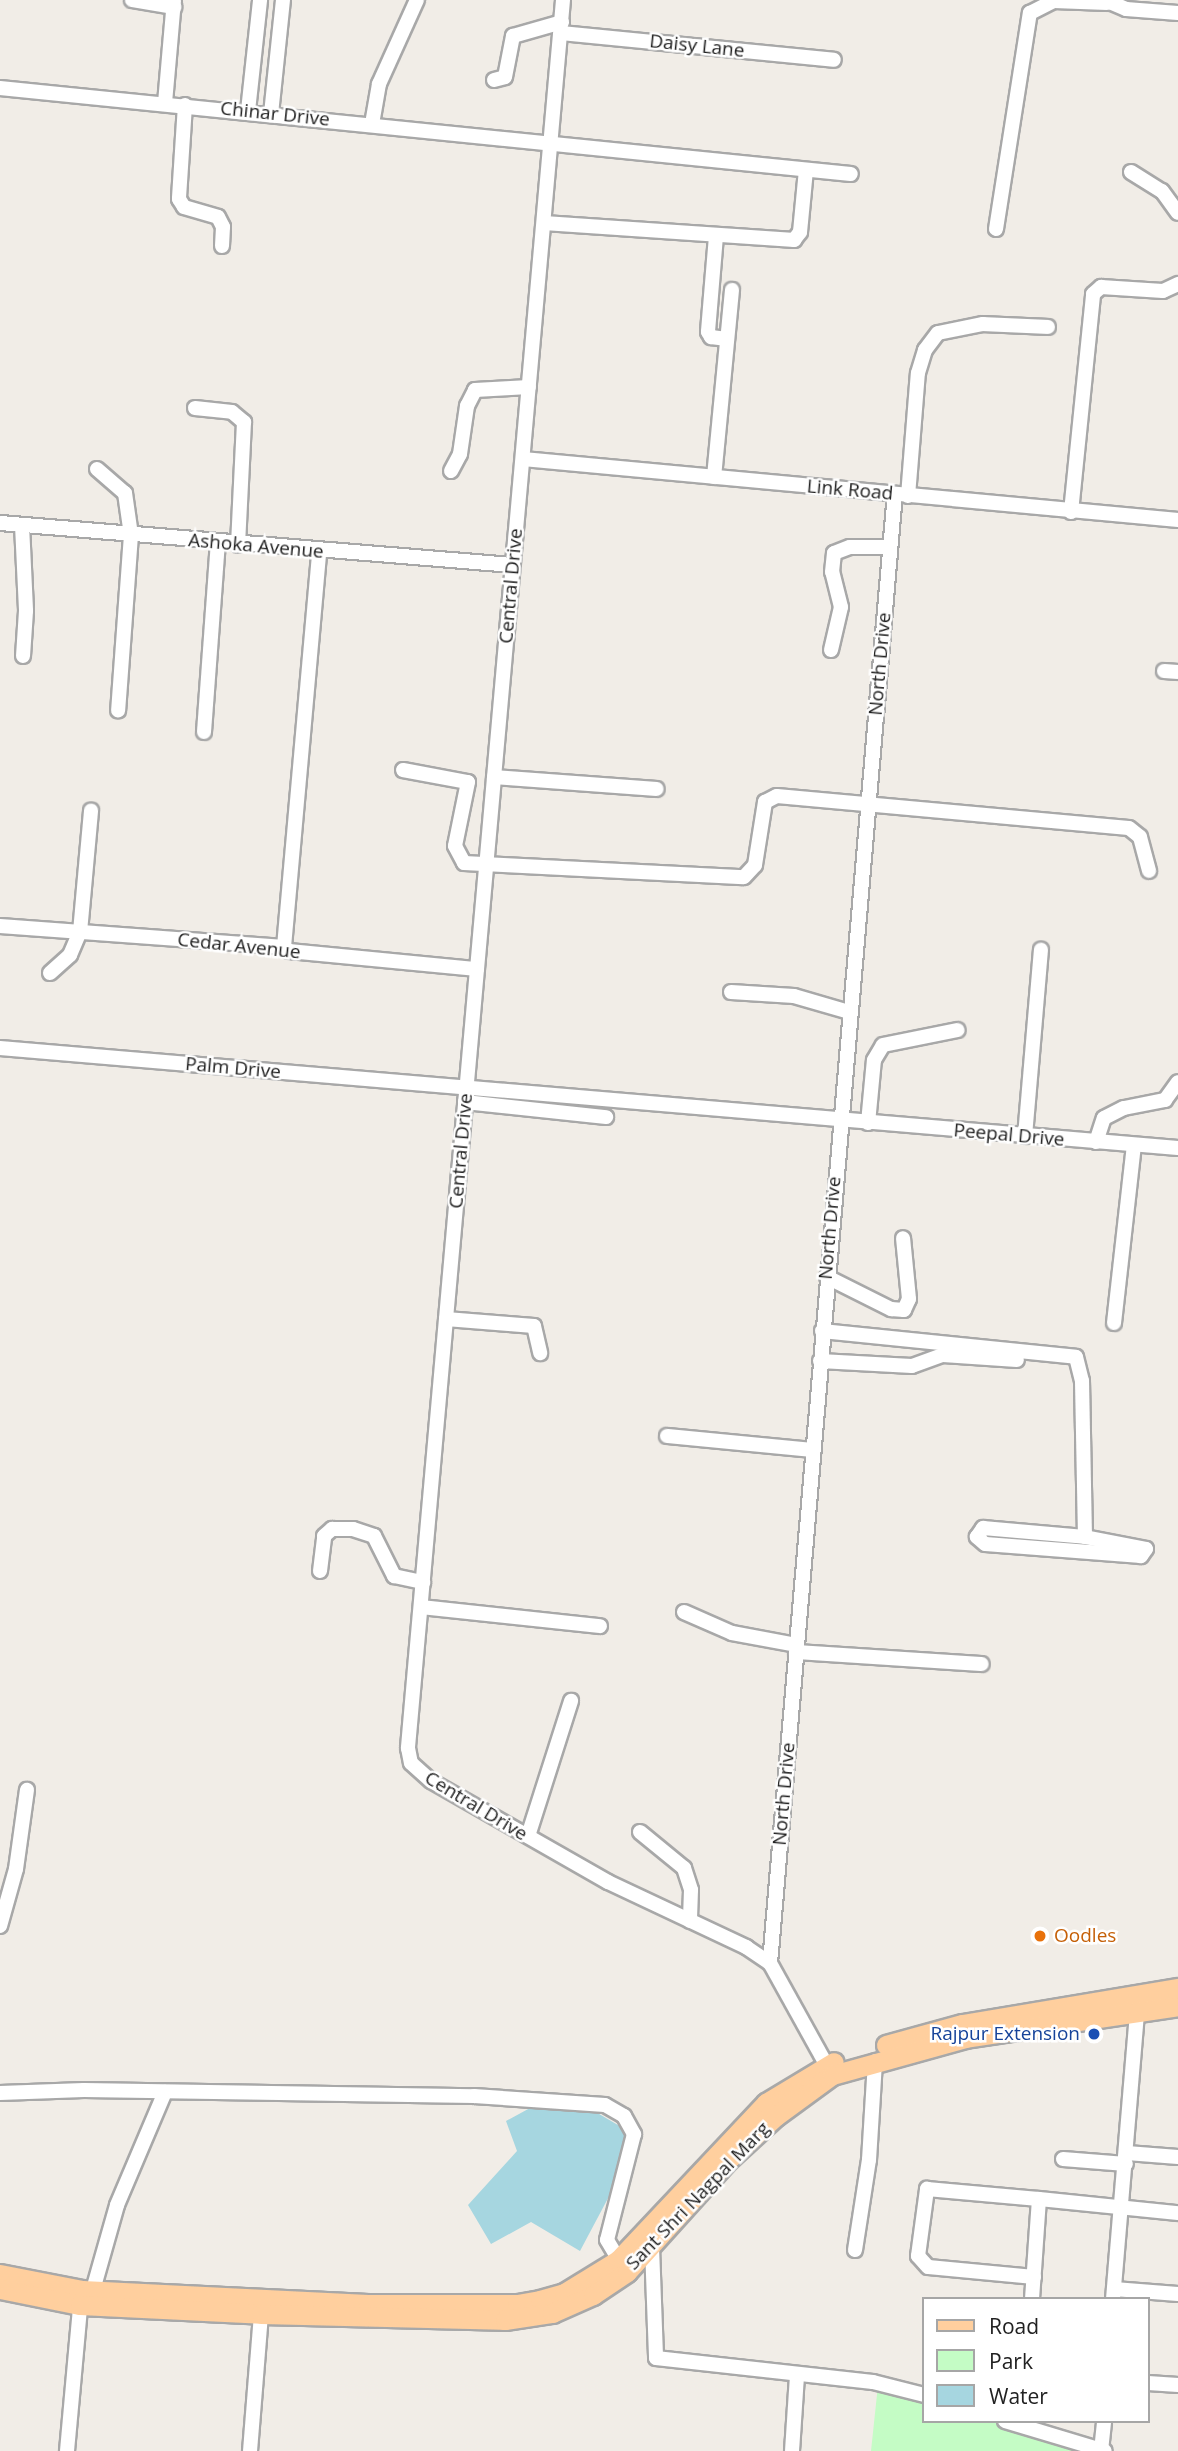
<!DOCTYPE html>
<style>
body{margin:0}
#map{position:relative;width:1178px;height:2451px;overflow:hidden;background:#f1ede7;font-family:"Open Sans",sans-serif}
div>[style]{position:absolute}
.park>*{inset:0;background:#c4fcc5}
.water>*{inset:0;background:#a6d6e0}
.roads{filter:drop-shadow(2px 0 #a8a8a8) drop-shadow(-2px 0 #a8a8a8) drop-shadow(0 2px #a8a8a8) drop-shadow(0 -2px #a8a8a8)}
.minor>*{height:14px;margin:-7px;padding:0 7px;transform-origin:7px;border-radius:7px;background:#fff}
.major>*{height:19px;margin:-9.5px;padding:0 9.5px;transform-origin:9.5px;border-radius:9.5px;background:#ffcf9e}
.dots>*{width:19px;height:19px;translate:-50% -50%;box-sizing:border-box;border:4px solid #fff;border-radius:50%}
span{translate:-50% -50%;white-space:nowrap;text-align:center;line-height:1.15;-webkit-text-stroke:5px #fff;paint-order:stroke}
.street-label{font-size:19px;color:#212121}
.food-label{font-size:19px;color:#c56008}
.left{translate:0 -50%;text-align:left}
.transit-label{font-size:19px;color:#164399}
.right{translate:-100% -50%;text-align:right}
.legend{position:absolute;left:922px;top:2297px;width:228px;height:126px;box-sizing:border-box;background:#fff;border:2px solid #a6a6a6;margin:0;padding:9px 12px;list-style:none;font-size:21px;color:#212121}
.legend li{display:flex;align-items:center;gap:14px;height:35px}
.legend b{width:35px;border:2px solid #a6a6a6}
</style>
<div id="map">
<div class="park">
<i style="clip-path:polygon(878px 2385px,924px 2399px,924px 2421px,997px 2421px,1094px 2451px,871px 2451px)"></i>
</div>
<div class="water">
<i style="clip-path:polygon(577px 2101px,640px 2138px,580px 2251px,531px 2222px,491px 2244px,468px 2205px,517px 2151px,506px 2121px,530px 2108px)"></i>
</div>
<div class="roads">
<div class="minor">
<i style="left:132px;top:0;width:43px;rotate:9.5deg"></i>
<i style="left:563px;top:0;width:1755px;rotate:95.07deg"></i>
<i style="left:408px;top:1748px;width:15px;rotate:79deg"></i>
<i style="left:411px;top:1763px;width:27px;rotate:42deg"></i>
<i style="left:431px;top:1781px;width:204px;rotate:29.7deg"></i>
<i style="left:608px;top:1882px;width:153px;rotate:25.2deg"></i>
<i style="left:746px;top:1947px;width:29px;rotate:34deg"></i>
<i style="left:770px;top:1963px;width:126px;rotate:61deg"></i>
<i style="left:1105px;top:0;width:23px;rotate:23deg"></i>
<i style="left:1126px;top:9px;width:52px;rotate:4.4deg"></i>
<i style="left:561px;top:33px;width:274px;rotate:5.6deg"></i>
<i style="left:494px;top:80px;width:11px;rotate:-15deg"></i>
<i style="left:505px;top:77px;width:42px;rotate:-79deg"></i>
<i style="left:513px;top:36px;width:51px;rotate:-15.9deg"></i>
<i style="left:0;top:88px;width:855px;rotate:5.77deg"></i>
<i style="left:165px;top:103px;width:103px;rotate:-85deg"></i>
<i style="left:185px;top:105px;width:94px;rotate:93.7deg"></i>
<i style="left:179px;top:199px;width:9px;rotate:58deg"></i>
<i style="left:184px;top:207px;width:35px;rotate:16deg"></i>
<i style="left:218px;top:217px;width:11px;rotate:63deg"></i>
<i style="left:223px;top:227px;width:19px;rotate:93deg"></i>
<i style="left:248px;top:111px;width:112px;rotate:-83.8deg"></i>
<i style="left:271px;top:114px;width:115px;rotate:-84deg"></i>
<i style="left:372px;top:124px;width:41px;rotate:-80.1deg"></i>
<i style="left:379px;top:84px;width:92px;rotate:-65.7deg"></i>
<i style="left:1131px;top:172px;width:36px;rotate:32deg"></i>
<i style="left:1162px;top:191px;width:27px;rotate:54deg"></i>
<i style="left:544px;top:223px;width:251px;rotate:3.9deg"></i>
<i style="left:794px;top:240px;width:10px;rotate:-53deg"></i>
<i style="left:800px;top:232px;width:62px;rotate:-84.5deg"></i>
<i style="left:996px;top:229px;width:219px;rotate:-81.1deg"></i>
<i style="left:1030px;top:13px;width:27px;rotate:-27deg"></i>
<i style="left:1054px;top:1px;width:53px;rotate:2.2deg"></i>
<i style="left:716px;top:236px;width:96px;rotate:94.8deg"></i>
<i style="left:708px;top:332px;width:6px;rotate:59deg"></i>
<i style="left:711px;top:337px;width:16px;rotate:7deg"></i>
<i style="left:195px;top:408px;width:37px;rotate:6deg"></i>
<i style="left:232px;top:412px;width:16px;rotate:40deg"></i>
<i style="left:244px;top:422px;width:123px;rotate:92.8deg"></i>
<i style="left:523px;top:459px;width:658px;rotate:5.32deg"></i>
<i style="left:97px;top:469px;width:37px;rotate:41deg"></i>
<i style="left:125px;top:493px;width:42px;rotate:81.9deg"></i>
<i style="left:131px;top:535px;width:176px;rotate:94.2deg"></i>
<i style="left:451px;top:471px;width:19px;rotate:-62deg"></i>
<i style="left:460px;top:454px;width:49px;rotate:-81.7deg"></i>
<i style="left:467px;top:406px;width:18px;rotate:-63deg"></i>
<i style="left:475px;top:390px;width:54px;rotate:-3.2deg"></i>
<i style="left:714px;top:477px;width:188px;rotate:-84.5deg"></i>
<i style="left:908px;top:496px;width:123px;rotate:-85.4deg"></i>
<i style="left:918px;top:373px;width:24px;rotate:-73deg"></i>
<i style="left:925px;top:350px;width:21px;rotate:-53deg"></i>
<i style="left:938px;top:333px;width:46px;rotate:-11.3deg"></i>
<i style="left:983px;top:324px;width:65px;rotate:2.6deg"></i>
<i style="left:1071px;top:512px;width:219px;rotate:-84.2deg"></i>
<i style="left:1093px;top:294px;width:11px;rotate:-41deg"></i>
<i style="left:1101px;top:287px;width:62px;rotate:3.7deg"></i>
<i style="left:1163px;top:291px;width:17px;rotate:-25deg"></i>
<i style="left:0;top:523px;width:514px;rotate:4.69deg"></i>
<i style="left:22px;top:525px;width:86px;rotate:87.3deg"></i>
<i style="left:26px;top:611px;width:45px;rotate:93.8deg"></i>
<i style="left:831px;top:650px;width:44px;rotate:-76.9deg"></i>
<i style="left:841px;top:607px;width:36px;rotate:-104deg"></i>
<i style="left:832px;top:572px;width:19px;rotate:-84deg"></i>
<i style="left:834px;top:553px;width:17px;rotate:-21deg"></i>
<i style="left:850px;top:547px;width:40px"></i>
<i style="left:1164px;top:671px;width:14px;rotate:4deg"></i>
<i style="left:204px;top:732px;width:190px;rotate:-85.8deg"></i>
<i style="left:403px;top:770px;width:66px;rotate:10.5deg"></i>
<i style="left:468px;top:782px;width:65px;rotate:101.5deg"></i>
<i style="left:455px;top:846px;width:19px;rotate:62deg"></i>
<i style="left:464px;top:863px;width:280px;rotate:2.9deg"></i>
<i style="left:744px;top:877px;width:16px;rotate:-47deg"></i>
<i style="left:755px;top:865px;width:64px;rotate:-81deg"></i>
<i style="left:765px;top:802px;width:13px;rotate:-27deg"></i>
<i style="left:777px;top:796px;width:353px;rotate:5.2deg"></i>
<i style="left:1129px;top:828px;width:14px;rotate:39deg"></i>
<i style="left:1140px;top:837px;width:35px;rotate:75deg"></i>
<i style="left:494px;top:777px;width:163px;rotate:4.2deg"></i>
<i style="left:0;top:926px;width:285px;rotate:4.2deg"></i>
<i style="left:284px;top:947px;width:6px;rotate:39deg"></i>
<i style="left:289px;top:951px;width:189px;rotate:5.5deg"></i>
<i style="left:284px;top:947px;width:397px;rotate:-84.9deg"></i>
<i style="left:50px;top:973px;width:27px;rotate:-42deg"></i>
<i style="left:70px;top:955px;width:25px;rotate:-67deg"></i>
<i style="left:80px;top:932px;width:122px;rotate:-84.8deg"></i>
<i style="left:731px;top:992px;width:63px;rotate:3.6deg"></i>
<i style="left:794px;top:996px;width:57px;rotate:16.2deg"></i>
<i style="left:0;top:1048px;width:1182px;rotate:4.85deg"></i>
<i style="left:465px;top:1102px;width:142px;rotate:6.1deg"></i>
<i style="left:868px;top:1123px;width:63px;rotate:-84.6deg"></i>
<i style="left:874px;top:1060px;width:17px;rotate:-59deg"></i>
<i style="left:883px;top:1045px;width:76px;rotate:-11.3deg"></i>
<i style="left:1025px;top:1136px;width:187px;rotate:-85.1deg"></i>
<i style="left:1096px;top:1142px;width:25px;rotate:-72deg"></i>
<i style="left:1104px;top:1118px;width:22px;rotate:-27deg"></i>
<i style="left:1124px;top:1108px;width:42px;rotate:-11deg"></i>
<i style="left:1165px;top:1100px;width:22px;rotate:-54deg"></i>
<i style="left:827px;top:1277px;width:72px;rotate:26.6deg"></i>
<i style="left:891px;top:1309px;width:13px;rotate:4deg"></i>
<i style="left:904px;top:1310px;width:12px;rotate:-66deg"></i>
<i style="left:909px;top:1299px;width:61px;rotate:-95.6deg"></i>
<i style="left:446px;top:1319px;width:88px;rotate:4.5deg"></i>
<i style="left:534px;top:1326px;width:28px;rotate:77deg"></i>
<i style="left:1114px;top:1323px;width:179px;rotate:-83.6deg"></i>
<i style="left:822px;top:1331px;width:255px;rotate:5.8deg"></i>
<i style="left:1076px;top:1357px;width:25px;rotate:76deg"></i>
<i style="left:1082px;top:1381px;width:156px;rotate:88.9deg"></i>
<i style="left:820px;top:1361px;width:92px;rotate:3.1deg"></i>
<i style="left:912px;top:1366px;width:33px;rotate:-20deg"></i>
<i style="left:943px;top:1355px;width:74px;rotate:3.9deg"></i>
<i style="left:667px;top:1436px;width:147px;rotate:5.5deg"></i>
<i style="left:983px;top:1528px;width:102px;rotate:5deg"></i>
<i style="left:1085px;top:1537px;width:62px;rotate:11.1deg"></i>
<i style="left:1146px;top:1549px;width:9px;rotate:126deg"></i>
<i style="left:1141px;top:1556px;width:156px;rotate:-175.6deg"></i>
<i style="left:985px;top:1544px;width:11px;rotate:-139deg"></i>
<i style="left:977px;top:1537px;width:11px;rotate:-56deg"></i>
<i style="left:320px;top:1571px;width:35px;rotate:-83deg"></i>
<i style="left:324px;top:1536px;width:11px;rotate:-41deg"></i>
<i style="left:332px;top:1529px;width:21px"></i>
<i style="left:353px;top:1529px;width:22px;rotate:18deg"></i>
<i style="left:374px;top:1536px;width:45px;rotate:63.4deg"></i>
<i style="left:394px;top:1576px;width:30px;rotate:12deg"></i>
<i style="left:421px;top:1607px;width:180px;rotate:6.1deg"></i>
<i style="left:684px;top:1612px;width:52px;rotate:23.6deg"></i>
<i style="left:732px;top:1633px;width:65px;rotate:10.6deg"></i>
<i style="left:796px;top:1652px;width:186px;rotate:3.7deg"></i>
<i style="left:640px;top:1832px;width:57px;rotate:39.3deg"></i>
<i style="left:684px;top:1868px;width:23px;rotate:72deg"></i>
<i style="left:691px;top:1890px;width:31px;rotate:92deg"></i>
<i style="left:528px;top:1836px;width:142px;rotate:-72.3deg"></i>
<i style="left:0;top:1926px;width:59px;rotate:-74.3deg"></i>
<i style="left:16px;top:1869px;width:80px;rotate:-82.1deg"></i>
<i style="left:770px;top:1963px;width:1474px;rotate:-85.14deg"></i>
<i style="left:0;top:2093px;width:84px;rotate:-2deg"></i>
<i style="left:84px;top:2090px;width:390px;rotate:0.9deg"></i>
<i style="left:474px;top:2096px;width:131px;rotate:3.9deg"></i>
<i style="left:605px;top:2105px;width:22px;rotate:30deg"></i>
<i style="left:624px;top:2116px;width:21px;rotate:61deg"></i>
<i style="left:634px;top:2134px;width:109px;rotate:104.3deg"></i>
<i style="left:607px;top:2240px;width:33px;rotate:59deg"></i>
<i style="left:1127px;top:2153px;width:51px;rotate:4.5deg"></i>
<i style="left:1063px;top:2159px;width:63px;rotate:4.5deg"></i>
<i style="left:652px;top:2247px;width:111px;rotate:87.9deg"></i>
<i style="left:656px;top:2358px;width:218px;rotate:6.3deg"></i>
<i style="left:873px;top:2382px;width:53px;rotate:14.3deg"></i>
<i style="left:855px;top:2250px;width:91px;rotate:-81.2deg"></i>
<i style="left:869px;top:2160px;width:99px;rotate:-86.5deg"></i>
<i style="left:1034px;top:2277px;width:106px;rotate:-174.6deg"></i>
<i style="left:928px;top:2267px;width:15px;rotate:-132deg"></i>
<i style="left:918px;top:2256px;width:68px;rotate:-82.3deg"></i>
<i style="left:927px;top:2189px;width:112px;rotate:5.1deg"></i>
<i style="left:1114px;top:2289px;width:64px;rotate:4.5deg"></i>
<i style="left:93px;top:2290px;width:88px;rotate:-74.2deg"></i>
<i style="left:117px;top:2205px;width:123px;rotate:-67deg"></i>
<i style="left:1032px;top:2299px;width:100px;rotate:-86deg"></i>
<i style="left:1039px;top:2199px;width:140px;rotate:5.8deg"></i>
<i style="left:1113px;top:2299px;width:296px;rotate:-85.2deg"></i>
<i style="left:1148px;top:2383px;width:30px;rotate:4deg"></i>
<i style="left:1005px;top:2421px;width:104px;rotate:16.7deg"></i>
<i style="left:67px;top:2451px;width:154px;rotate:-84.8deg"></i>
<i style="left:250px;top:2451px;width:137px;rotate:-85.4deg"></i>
<i style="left:792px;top:2451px;width:76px;rotate:-86.2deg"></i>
<i style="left:1101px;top:2451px;width:30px;rotate:-84deg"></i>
</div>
<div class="major">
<i style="left:886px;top:2045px;width:79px;rotate:-15.4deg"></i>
<i style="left:962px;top:2024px;width:219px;rotate:-9.5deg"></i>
<i style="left:0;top:2274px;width:84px;rotate:11deg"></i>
<i style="left:82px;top:2290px;width:286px;rotate:2.8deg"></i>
<i style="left:368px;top:2304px;width:149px"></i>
<i style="left:517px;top:2304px;width:23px;rotate:-10deg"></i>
<i style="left:540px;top:2300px;width:25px;rotate:-16deg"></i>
<i style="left:564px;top:2293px;width:63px;rotate:-31.4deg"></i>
<i style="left:618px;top:2260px;width:216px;rotate:-46.7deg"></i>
<i style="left:766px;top:2103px;width:79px;rotate:-31.1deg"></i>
<i style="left:0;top:2289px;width:82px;rotate:11.3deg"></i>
<i style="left:80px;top:2305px;width:181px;rotate:2.8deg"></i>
<i style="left:261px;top:2314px;width:244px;rotate:1.4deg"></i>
<i style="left:505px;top:2320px;width:48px;rotate:-8.5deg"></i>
<i style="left:552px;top:2313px;width:45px;rotate:-23.7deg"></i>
<i style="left:593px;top:2295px;width:41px;rotate:-34.1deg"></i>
<i style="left:627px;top:2272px;width:151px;rotate:-48deg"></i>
<i style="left:728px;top:2160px;width:65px;rotate:-42.5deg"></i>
<i style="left:776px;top:2116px;width:69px;rotate:-36.2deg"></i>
<i style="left:832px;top:2075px;width:138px;rotate:-15.5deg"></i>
<i style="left:965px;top:2038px;width:215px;rotate:-8.5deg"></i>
</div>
</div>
<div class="dots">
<i style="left:1040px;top:1936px;background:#e8710a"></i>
<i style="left:1094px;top:2034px;background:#1a4fb4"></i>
</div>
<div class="street-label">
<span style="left:697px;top:46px;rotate:6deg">Daisy Lane</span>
<span style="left:275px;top:114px;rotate:6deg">Chinar Drive</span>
<span style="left:850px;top:490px;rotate:5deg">Link Road</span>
<span style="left:256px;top:546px;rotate:5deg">Ashoka Avenue</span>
<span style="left:511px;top:586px;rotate:-85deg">Central Drive</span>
<span style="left:880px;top:664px;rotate:-85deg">North Drive</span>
<span style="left:239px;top:946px;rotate:6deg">Cedar Avenue</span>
<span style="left:233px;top:1068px;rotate:5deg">Palm Drive</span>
<span style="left:1009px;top:1135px;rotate:5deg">Peepal Drive</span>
<span style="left:461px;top:1151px;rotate:-85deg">Central Drive</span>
<span style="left:830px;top:1228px;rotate:-85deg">North Drive</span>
<span style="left:784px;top:1794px;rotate:-85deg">North Drive</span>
<span style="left:476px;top:1806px;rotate:31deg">Central Drive</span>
<span style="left:698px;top:2196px;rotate:-46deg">Sant Shri Nagpal Marg</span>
</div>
<div class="food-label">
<span class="left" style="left:1054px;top:1936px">Oodles</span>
</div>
<div class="transit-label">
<span class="right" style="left:1080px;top:2034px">Rajpur Extension</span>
</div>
<ul class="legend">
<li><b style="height:9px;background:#ffcf9e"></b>Road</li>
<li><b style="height:19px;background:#c4fcc5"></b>Park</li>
<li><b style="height:19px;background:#a6d6e0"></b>Water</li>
</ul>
</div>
